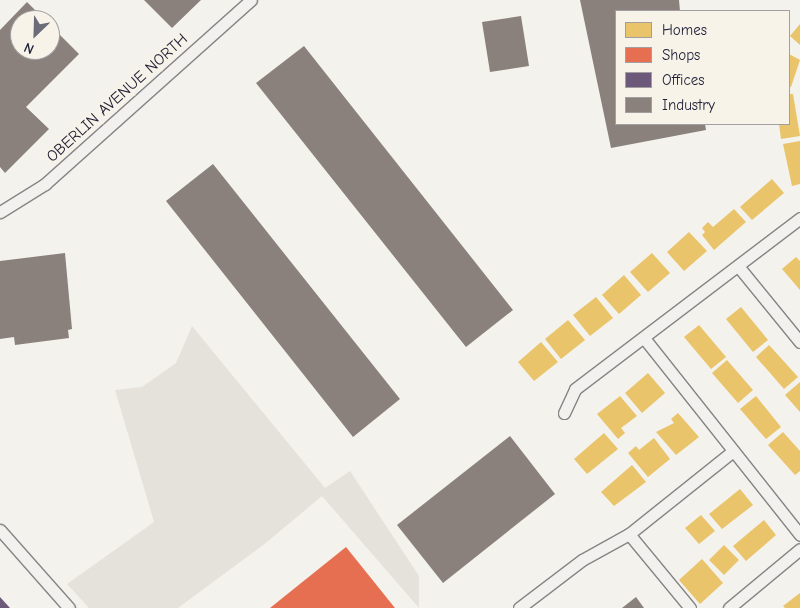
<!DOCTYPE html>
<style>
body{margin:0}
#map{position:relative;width:800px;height:608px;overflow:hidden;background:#f4f2ec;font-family:"Comic Neue",sans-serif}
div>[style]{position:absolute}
.green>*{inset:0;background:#e5e2dc}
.homes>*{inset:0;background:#e9c46a}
.shops>*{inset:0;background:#e76f51}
.offices>*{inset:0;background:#6d597a}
.industry>*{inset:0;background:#8a817c}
.roads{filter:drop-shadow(1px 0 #858486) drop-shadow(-1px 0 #858486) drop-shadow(0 1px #858486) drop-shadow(0 -1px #858486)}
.minor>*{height:11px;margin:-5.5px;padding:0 5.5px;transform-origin:5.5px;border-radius:5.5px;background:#f2f1ed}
span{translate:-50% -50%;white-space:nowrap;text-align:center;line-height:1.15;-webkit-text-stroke:5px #f7f3e8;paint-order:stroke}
.street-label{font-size:16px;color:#22223b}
.legend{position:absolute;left:615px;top:10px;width:175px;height:115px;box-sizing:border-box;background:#f7f3e8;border:1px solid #a29fa3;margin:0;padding:6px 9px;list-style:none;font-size:15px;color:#22223b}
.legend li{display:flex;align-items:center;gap:10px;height:25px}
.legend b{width:25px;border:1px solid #a29fa3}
.north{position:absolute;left:10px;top:10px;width:50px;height:50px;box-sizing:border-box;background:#f7f3e8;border:1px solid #a29fa3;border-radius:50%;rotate:204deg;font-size:14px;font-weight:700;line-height:20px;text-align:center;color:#22223b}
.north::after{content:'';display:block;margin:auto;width:18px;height:22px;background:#6c6b79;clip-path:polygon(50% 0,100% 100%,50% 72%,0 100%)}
</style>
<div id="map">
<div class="green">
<i style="clip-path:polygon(192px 326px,325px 488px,350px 471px,419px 576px,419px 608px,322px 496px,267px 542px,178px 608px,89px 608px,67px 584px,154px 522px,115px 390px,142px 387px,176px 363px)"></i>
</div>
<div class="homes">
<i style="clip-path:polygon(800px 24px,800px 45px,790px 36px)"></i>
<i style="clip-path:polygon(789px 54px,800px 60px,791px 87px,789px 87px)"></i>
<i style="clip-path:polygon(789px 94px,793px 94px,800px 136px,781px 139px,779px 124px,789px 124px)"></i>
<i style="clip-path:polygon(800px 141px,800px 184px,792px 186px,783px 144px)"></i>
<i style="clip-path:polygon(772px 179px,784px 193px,752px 220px,740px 207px)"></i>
<i style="clip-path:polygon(734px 209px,746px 222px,714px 250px,702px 235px,705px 232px,702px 228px,708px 222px,713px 227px)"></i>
<i style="clip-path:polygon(689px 232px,707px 251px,684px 271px,667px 252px)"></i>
<i style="clip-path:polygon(652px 253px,670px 273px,648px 292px,630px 272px)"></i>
<i style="clip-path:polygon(796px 257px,800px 261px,800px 290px,782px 269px)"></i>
<i style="clip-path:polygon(624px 275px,641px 295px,619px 314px,602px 295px)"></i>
<i style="clip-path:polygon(596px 297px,613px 318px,590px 336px,573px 315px)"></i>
<i style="clip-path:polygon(741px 307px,768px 340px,753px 352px,726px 319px)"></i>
<i style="clip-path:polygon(568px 320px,585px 340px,561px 359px,545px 339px)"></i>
<i style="clip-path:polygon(699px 325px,726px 357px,711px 369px,684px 337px)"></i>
<i style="clip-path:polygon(541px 342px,558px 362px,534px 381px,518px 362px)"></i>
<i style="clip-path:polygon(769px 345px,798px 377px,784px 389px,756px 357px)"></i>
<i style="clip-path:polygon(727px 360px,753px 390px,738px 403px,712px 373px)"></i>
<i style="clip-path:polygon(648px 373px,665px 393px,642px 413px,625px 393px)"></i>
<i style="clip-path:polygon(800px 382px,800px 412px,785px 395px)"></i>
<i style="clip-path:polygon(620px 396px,637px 416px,621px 428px,625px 433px,618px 439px,597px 414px)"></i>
<i style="clip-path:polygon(756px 396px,781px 427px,766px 439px,740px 409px)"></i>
<i style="clip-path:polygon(678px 413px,699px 437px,676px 455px,656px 432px,674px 423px,671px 419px)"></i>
<i style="clip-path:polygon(783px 432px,800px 451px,800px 471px,795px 475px,768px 445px)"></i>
<i style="clip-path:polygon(604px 433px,618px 449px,587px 474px,574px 459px)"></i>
<i style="clip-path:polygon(654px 438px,670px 459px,648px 477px,628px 453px,636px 446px,639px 450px)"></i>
<i style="clip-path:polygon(632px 465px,646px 482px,614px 506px,601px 492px)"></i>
<i style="clip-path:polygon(740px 489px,753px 505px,722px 529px,709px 514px)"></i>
<i style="clip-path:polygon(701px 515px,715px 531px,699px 544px,685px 528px)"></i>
<i style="clip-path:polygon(764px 520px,776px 535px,746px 561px,733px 546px)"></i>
<i style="clip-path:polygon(724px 545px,739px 560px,724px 575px,709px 560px)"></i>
<i style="clip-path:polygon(702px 559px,723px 583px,700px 604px,679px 580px)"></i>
<i style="clip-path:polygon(800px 593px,800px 608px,785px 608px,783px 606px)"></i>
</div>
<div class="shops">
<i style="clip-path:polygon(346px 547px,395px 608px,270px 608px)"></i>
</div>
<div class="offices">
<i style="clip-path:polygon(0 597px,10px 608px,0 608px)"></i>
</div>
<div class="industry">
<i style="clip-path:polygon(144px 0,201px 0,172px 28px)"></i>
<i style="clip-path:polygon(580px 0,679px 0,680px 11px,616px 11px,616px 124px,705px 124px,706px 130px,611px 148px)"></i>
<i style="clip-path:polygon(27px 2px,45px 20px,20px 20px,20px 50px,50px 50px,50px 25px,79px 54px,26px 107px,49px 129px,5px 173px,0 167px,0 30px)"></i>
<i style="clip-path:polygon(521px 16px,529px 66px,490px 72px,482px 22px)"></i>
<i style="clip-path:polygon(304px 46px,513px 310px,466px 347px,256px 83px)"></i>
<i style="clip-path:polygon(213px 164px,400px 399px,353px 437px,166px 201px)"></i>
<i style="clip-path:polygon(65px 253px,72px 329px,68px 330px,69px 338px,15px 345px,14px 337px,0 339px,0 261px)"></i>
<i style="clip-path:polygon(510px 436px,555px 494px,443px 583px,397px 525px)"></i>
<i style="clip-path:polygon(636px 597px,644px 608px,622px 608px)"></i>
</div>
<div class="roads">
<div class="minor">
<i style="left:0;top:212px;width:53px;rotate:-31.9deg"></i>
<i style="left:45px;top:184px;width:276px;rotate:-41.8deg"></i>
<i style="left:738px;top:266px;width:98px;rotate:50.8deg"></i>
<i style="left:644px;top:338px;width:251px;rotate:51.6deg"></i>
<i style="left:564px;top:413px;width:26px;rotate:-65deg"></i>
<i style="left:575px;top:389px;width:283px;rotate:-37.2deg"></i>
<i style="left:0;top:530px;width:104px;rotate:48.5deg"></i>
<i style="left:629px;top:534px;width:96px;rotate:50.5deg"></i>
<i style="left:519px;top:608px;width:79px;rotate:-37.3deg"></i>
<i style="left:582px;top:560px;width:54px;rotate:-29deg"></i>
<i style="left:629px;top:534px;width:133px;rotate:-38.6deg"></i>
<i style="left:729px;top:608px;width:92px;rotate:-39.7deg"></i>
</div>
</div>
<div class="street-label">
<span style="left:117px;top:98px;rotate:-42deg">OBERLIN AVENUE NORTH</span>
</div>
<ul class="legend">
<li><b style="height:14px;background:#e9c46a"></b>Homes</li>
<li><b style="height:14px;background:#e76f51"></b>Shops</li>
<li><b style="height:14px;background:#6d597a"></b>Offices</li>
<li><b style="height:14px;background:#8a817c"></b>Industry</li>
</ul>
<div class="north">N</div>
</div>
